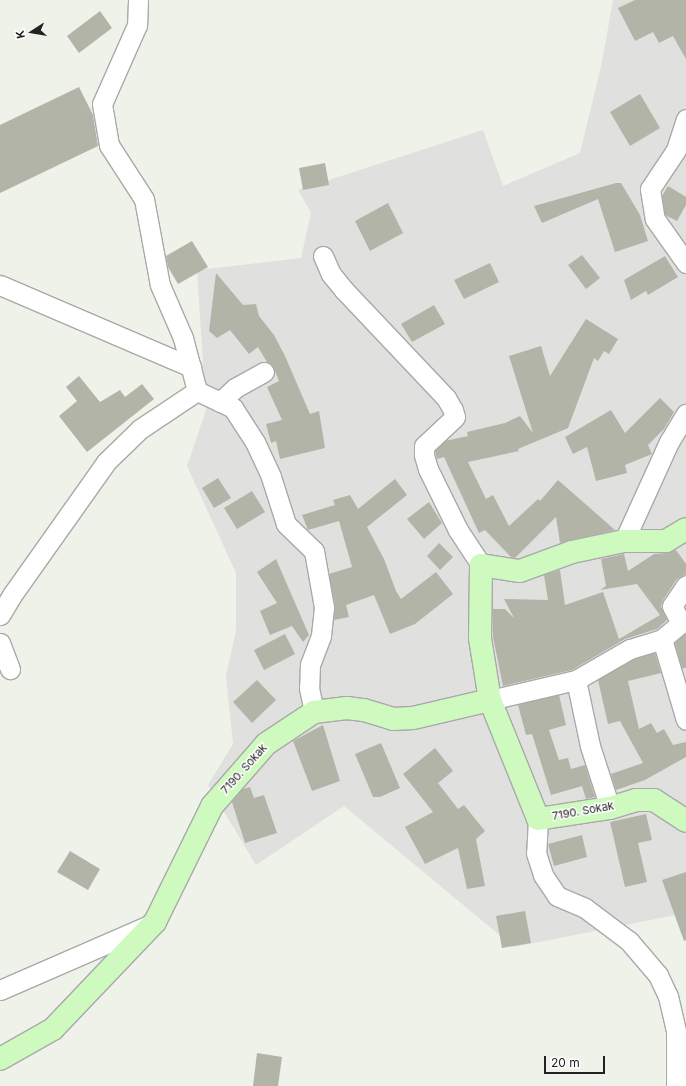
<!DOCTYPE html>
<style>
body{margin:0}
#map{position:relative;width:686px;height:1086px;overflow:hidden;background:#eff2e9;font-family:Inter,sans-serif}
div>[style]{position:absolute}
.residential>*{inset:0;background:#e0e0df}
.building>*{inset:0;background:#b3b4a8}
.roads{filter:drop-shadow(1px 0 #a9a9a9) drop-shadow(-1px 0 #a9a9a9) drop-shadow(0 1px #a9a9a9) drop-shadow(0 -1px #a9a9a9)}
.street>*{height:19px;margin:-9.5px;padding:0 9.5px;transform-origin:9.5px;border-radius:9.5px;background:#fff}
.secondary>*{height:22px;margin:-11px;padding:0 11px;transform-origin:11px;border-radius:11px;background:#cefabf}
span{translate:-50% -50%;white-space:nowrap;text-align:center;line-height:1.15;-webkit-text-stroke:3px #fff;paint-order:stroke}
.street-label{font-size:11px;color:#222}
.north{position:absolute;left:12px;top:12px;width:40px;height:40px;-webkit-text-stroke:3px #fff;paint-order:stroke;rotate:258deg;font-size:11px;font-weight:700;line-height:16px;text-align:center;color:#222}
.north::after{content:'';display:block;margin:auto;width:14px;height:18px;background:#222;clip-path:polygon(50% 0,100% 100%,50% 72%,0 100%)}
.scale{position:absolute;left:544px;top:1056px;width:61px;height:18px;box-sizing:border-box;border:2px solid #222;border-top:0;padding-left:5px;font-size:12px;line-height:14px;white-space:nowrap;color:#222;-webkit-text-stroke:3px #fff;paint-order:stroke}
</style>
<div id="map">
<div class="residential">
<i style="clip-path:polygon(613px 0,686px 0,686px 913px,514px 947px,344px 806px,256px 865px,208px 785px,233px 744px,226px 676px,236px 630px,236px 573px,187px 466px,206px 410px,197px 270px,301px 258px,311px 213px,298px 190px,483px 130px,503px 186px,580px 153px,602px 62px)"></i>
</div>
<div class="building">
<i style="clip-path:polygon(635px 0,686px 0,686px 59px,673px 36px,659px 43px,653px 32px,635px 41px,618px 8px)"></i>
<i style="clip-path:polygon(100px 11px,112px 28px,79px 53px,67px 36px)"></i>
<i style="clip-path:polygon(79px 87px,93px 115px,98px 146px,0 193px,0 125px)"></i>
<i style="clip-path:polygon(640px 94px,660px 128px,630px 146px,610px 112px)"></i>
<i style="clip-path:polygon(325px 163px,329px 185px,303px 190px,299px 168px)"></i>
<i style="clip-path:polygon(616px 183px,621px 183px,640px 215px,648px 241px,615px 252px,598px 199px,542px 223px,534px 206px)"></i>
<i style="clip-path:polygon(668px 186px,686px 197px,686px 205px,677px 221px,665px 215px,662px 196px)"></i>
<i style="clip-path:polygon(388px 203px,403px 233px,370px 251px,355px 221px)"></i>
<i style="clip-path:polygon(192px 241px,208px 267px,178px 284px,168px 267px,166px 256px)"></i>
<i style="clip-path:polygon(582px 255px,600px 278px,586px 289px,568px 265px)"></i>
<i style="clip-path:polygon(665px 256px,678px 277px,648px 295px,646px 291px,631px 300px,624px 280px)"></i>
<i style="clip-path:polygon(490px 263px,499px 282px,464px 299px,454px 280px)"></i>
<i style="clip-path:polygon(216px 273px,243px 305px,256px 304px,259px 316px,274px 335px,285px 356px,310px 414px,319px 411px,325px 448px,280px 459px,276px 441px,271px 443px,266px 424px,282px 420px,267px 387px,279px 381px,273px 366px,267px 362px,258px 347px,249px 354px,230px 330px,217px 338px,209px 331px)"></i>
<i style="clip-path:polygon(434px 305px,445px 324px,412px 342px,401px 324px)"></i>
<i style="clip-path:polygon(586px 319px,618px 339px,609px 354px,604px 351px,598px 361px,594px 358px,568px 428px,518px 449px,519px 451px,468px 462px,486px 499px,493px 495px,509px 526px,538px 499px,540px 501px,558px 480px,615px 530px,560px 543px,556px 517px,515px 558px,511px 557px,485px 530px,479px 533px,444px 457px,437px 459px,435px 451px,445px 441px,468px 436px,467px 432px,505px 423px,520px 416px,533px 433px,509px 356px,541px 346px,550px 376px)"></i>
<i style="clip-path:polygon(79px 376px,100px 402px,120px 390px,125px 397px,142px 384px,154px 399px,87px 452px,59px 416px,77px 401px,66px 387px)"></i>
<i style="clip-path:polygon(660px 398px,674px 412px,664px 429px,648px 445px,652px 454px,625px 465px,627px 473px,596px 481px,587px 447px,573px 454px,565px 437px,611px 410px,625px 433px)"></i>
<i style="clip-path:polygon(218px 478px,231px 498px,214px 508px,202px 488px)"></i>
<i style="clip-path:polygon(395px 479px,407px 495px,367px 527px,384px 559px,396px 591px,401px 599px,436px 572px,453px 594px,415px 624px,390px 634px,374px 595px,346px 605px,349px 617px,334px 620px,335px 605px,329px 574px,352px 567px,339px 521px,308px 530px,302px 515px,335px 505px,333px 500px,350px 495px,358px 509px)"></i>
<i style="clip-path:polygon(252px 491px,265px 512px,237px 529px,224px 508px)"></i>
<i style="clip-path:polygon(429px 502px,442px 523px,424px 539px,407px 519px)"></i>
<i style="clip-path:polygon(439px 543px,453px 557px,440px 570px,427px 556px)"></i>
<i style="clip-path:polygon(676px 550px,686px 564px,686px 574px,677px 579px,663px 600px,661px 606px,667px 620px,657px 629px,625px 639px,572px 670px,503px 686px,493px 637px,493px 609px,505px 609px,514px 618px,504px 599px,548px 600px,544px 575px,560px 570px,565px 605px,603px 592px,619px 639px,660px 615px,637px 584px,600px 590px,606px 586px,601px 559px,624px 554px,628px 571px,654px 554px,666px 553px)"></i>
<i style="clip-path:polygon(276px 559px,309px 635px,303px 642px,292px 626px,270px 635px,260px 611px,277px 603px,257px 572px)"></i>
<i style="clip-path:polygon(686px 633px,686px 668px,682px 668px,675px 643px)"></i>
<i style="clip-path:polygon(285px 634px,295px 654px,264px 670px,254px 650px)"></i>
<i style="clip-path:polygon(655px 653px,661px 673px,628px 681px,639px 729px,651px 723px,657px 733px,664px 729px,673px 745px,686px 742px,686px 757px,645px 780px,616px 790px,611px 774px,643px 763px,620px 721px,608px 724px,598px 680px,634px 659px)"></i>
<i style="clip-path:polygon(257px 680px,276px 700px,252px 723px,233px 702px)"></i>
<i style="clip-path:polygon(559px 695px,566px 725px,549px 730px,559px 760px,568px 758px,571px 769px,585px 765px,595px 797px,586px 799px,582px 786px,551px 795px,532px 734px,526px 735px,518px 705px)"></i>
<i style="clip-path:polygon(323px 725px,340px 781px,312px 791px,293px 741px)"></i>
<i style="clip-path:polygon(381px 743px,400px 788px,380px 797px,373px 797px,355px 754px)"></i>
<i style="clip-path:polygon(435px 748px,453px 771px,438px 783px,458px 809px,464px 805px,485px 831px,476px 839px,485px 886px,467px 889px,458px 848px,425px 864px,405px 827px,433px 812px,403px 774px)"></i>
<i style="clip-path:polygon(250px 787px,254px 798px,264px 795px,277px 833px,245px 843px,232px 802px,243px 789px)"></i>
<i style="clip-path:polygon(646px 814px,652px 840px,638px 843px,647px 882px,625px 887px,610px 822px)"></i>
<i style="clip-path:polygon(582px 835px,587px 857px,554px 866px,548px 844px)"></i>
<i style="clip-path:polygon(70px 851px,100px 869px,88px 890px,57px 872px)"></i>
<i style="clip-path:polygon(686px 872px,686px 940px,684px 941px,662px 880px)"></i>
<i style="clip-path:polygon(525px 911px,531px 943px,502px 948px,496px 916px)"></i>
<i style="clip-path:polygon(257px 1053px,282px 1057px,278px 1086px,253px 1086px)"></i>
</div>
<div class="roads">
<div class="street">
<i style="left:138px;top:0;width:25px;rotate:92deg"></i>
<i style="left:137px;top:25px;width:86px;rotate:113.9deg"></i>
<i style="left:102px;top:104px;width:42px;rotate:80.3deg"></i>
<i style="left:109px;top:145px;width:64px;rotate:57.1deg"></i>
<i style="left:144px;top:199px;width:87px;rotate:79.5deg"></i>
<i style="left:160px;top:285px;width:58px;rotate:66.5deg"></i>
<i style="left:183px;top:338px;width:55px;rotate:75.2deg"></i>
<i style="left:197px;top:391px;width:40px;rotate:25deg"></i>
<i style="left:233px;top:408px;width:40px;rotate:57.1deg"></i>
<i style="left:255px;top:442px;width:38px;rotate:65deg"></i>
<i style="left:271px;top:477px;width:49px;rotate:72.3deg"></i>
<i style="left:286px;top:524px;width:39px;rotate:44deg"></i>
<i style="left:314px;top:551px;width:57px;rotate:79.9deg"></i>
<i style="left:324px;top:607px;width:29px;rotate:96deg"></i>
<i style="left:321px;top:636px;width:30px;rotate:111deg"></i>
<i style="left:310px;top:664px;width:24px;rotate:92deg"></i>
<i style="left:309px;top:688px;width:25px;rotate:78deg"></i>
<i style="left:686px;top:119px;width:33px;rotate:108deg"></i>
<i style="left:676px;top:150px;width:47px;rotate:123.7deg"></i>
<i style="left:650px;top:189px;width:30px;rotate:81deg"></i>
<i style="left:655px;top:219px;width:54px;rotate:54.8deg"></i>
<i style="left:323px;top:256px;width:20px;rotate:66deg"></i>
<i style="left:331px;top:274px;width:21px;rotate:51deg"></i>
<i style="left:344px;top:290px;width:149px;rotate:46.6deg"></i>
<i style="left:446px;top:398px;width:14px;rotate:60deg"></i>
<i style="left:453px;top:410px;width:7px;rotate:74deg"></i>
<i style="left:455px;top:417px;width:42px;rotate:136.9deg"></i>
<i style="left:424px;top:446px;width:9px;rotate:90deg"></i>
<i style="left:424px;top:455px;width:15px;rotate:74deg"></i>
<i style="left:428px;top:469px;width:68px;rotate:63.8deg"></i>
<i style="left:458px;top:530px;width:42px;rotate:56.7deg"></i>
<i style="left:0;top:285px;width:208px;rotate:23.2deg"></i>
<i style="left:220px;top:402px;width:21px;rotate:-43deg"></i>
<i style="left:235px;top:388px;width:33px;rotate:-29deg"></i>
<i style="left:624px;top:541px;width:109px;rotate:-65.6deg"></i>
<i style="left:669px;top:442px;width:33px;rotate:-59deg"></i>
<i style="left:0;top:615px;width:23px;rotate:-59deg"></i>
<i style="left:12px;top:595px;width:163px;rotate:-54.7deg"></i>
<i style="left:106px;top:462px;width:47px;rotate:-44.1deg"></i>
<i style="left:140px;top:429px;width:69px;rotate:-33.7deg"></i>
<i style="left:662px;top:639px;width:84px;rotate:73.5deg"></i>
<i style="left:0;top:643px;width:28px;rotate:69deg"></i>
<i style="left:576px;top:680px;width:67px;rotate:78deg"></i>
<i style="left:590px;top:746px;width:65px;rotate:72.1deg"></i>
<i style="left:490px;top:700px;width:88px;rotate:-13.1deg"></i>
<i style="left:576px;top:680px;width:62px;rotate:-29.9deg"></i>
<i style="left:630px;top:649px;width:34px;rotate:-17deg"></i>
<i style="left:662px;top:639px;width:25px;rotate:-40deg"></i>
<i style="left:681px;top:623px;width:19px;rotate:-118deg"></i>
<i style="left:672px;top:606px;width:25px;rotate:-56deg"></i>
<i style="left:538px;top:819px;width:34px;rotate:93deg"></i>
<i style="left:536px;top:853px;width:23px;rotate:72deg"></i>
<i style="left:543px;top:875px;width:25px;rotate:56deg"></i>
<i style="left:557px;top:896px;width:30px;rotate:23deg"></i>
<i style="left:585px;top:908px;width:55px;rotate:36.9deg"></i>
<i style="left:629px;top:941px;width:45px;rotate:49.5deg"></i>
<i style="left:658px;top:975px;width:23px;rotate:65deg"></i>
<i style="left:668px;top:996px;width:37px;rotate:77deg"></i>
<i style="left:676px;top:1032px;width:54px;rotate:90deg"></i>
<i style="left:0;top:990px;width:166px;rotate:-23.5deg"></i>
</div>
<div class="secondary">
<i style="left:490px;top:700px;width:63px;rotate:-99.2deg"></i>
<i style="left:480px;top:638px;width:73px;rotate:-89.2deg"></i>
<i style="left:481px;top:565px;width:39px;rotate:9deg"></i>
<i style="left:520px;top:571px;width:55px;rotate:-20.1deg"></i>
<i style="left:572px;top:552px;width:53px;rotate:-11.9deg"></i>
<i style="left:624px;top:541px;width:42px"></i>
<i style="left:666px;top:541px;width:23px;rotate:-31deg"></i>
<i style="left:0;top:1059px;width:61px;rotate:-29.5deg"></i>
<i style="left:53px;top:1029px;width:148px;rotate:-46.4deg"></i>
<i style="left:155px;top:922px;width:129px;rotate:-63.8deg"></i>
<i style="left:212px;top:806px;width:82px;rotate:-48.9deg"></i>
<i style="left:266px;top:744px;width:58px;rotate:-33.7deg"></i>
<i style="left:314px;top:712px;width:33px;rotate:-7deg"></i>
<i style="left:347px;top:708px;width:17px;rotate:7deg"></i>
<i style="left:364px;top:710px;width:30px;rotate:17deg"></i>
<i style="left:393px;top:719px;width:20px;rotate:-3deg"></i>
<i style="left:413px;top:718px;width:79px;rotate:-13.2deg"></i>
<i style="left:490px;top:700px;width:128px;rotate:68deg"></i>
<i style="left:538px;top:819px;width:73px;rotate:-8.7deg"></i>
<i style="left:610px;top:808px;width:27px;rotate:-17deg"></i>
<i style="left:636px;top:800px;width:18px"></i>
<i style="left:654px;top:800px;width:38px;rotate:33deg"></i>
</div>
</div>
<div class="street-label">
<span style="left:244px;top:769px;rotate:-48deg">7190. Sokak</span>
<span style="left:583px;top:811px;rotate:-10deg">7190. Sokak</span>
</div>
<div class="north">K</div>
<div class="scale">20 m</div>
</div>
